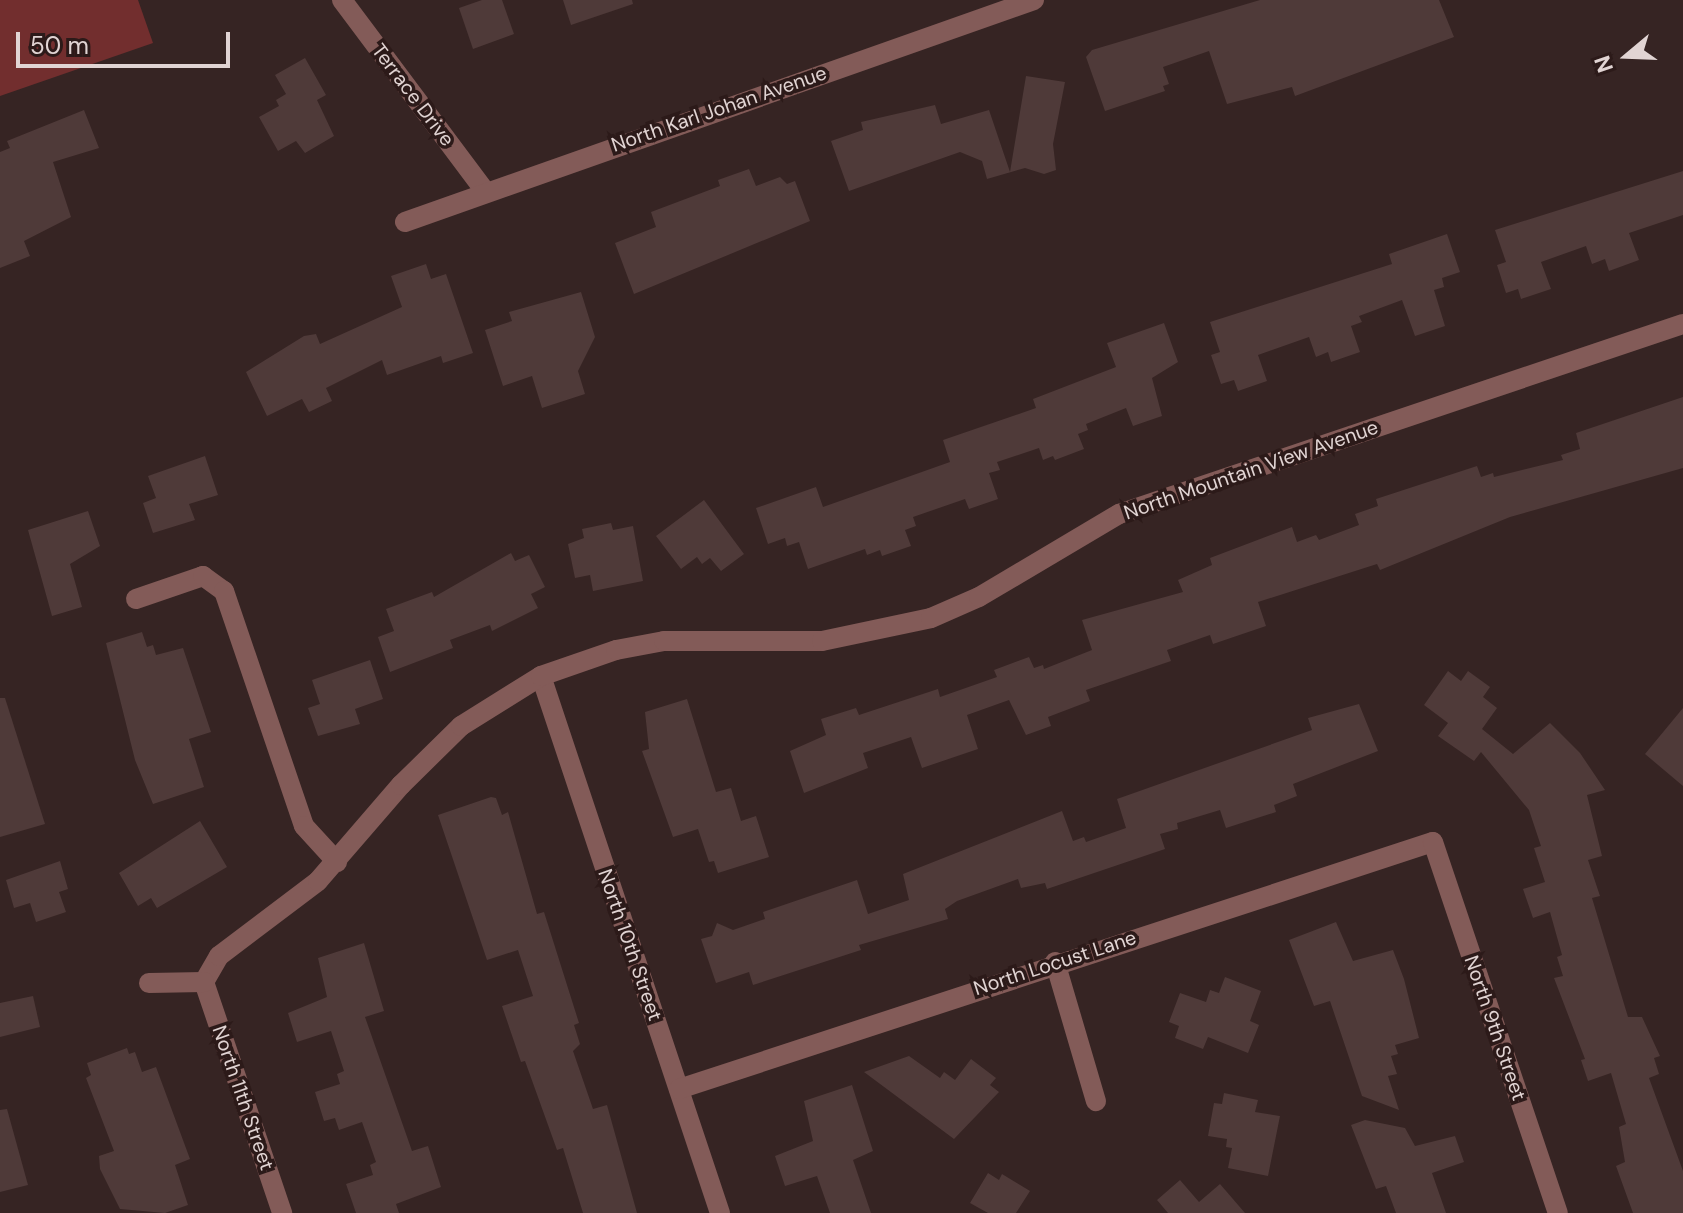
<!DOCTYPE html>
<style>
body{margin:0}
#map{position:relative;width:1683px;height:1213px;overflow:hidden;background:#362423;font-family:"DM Sans",sans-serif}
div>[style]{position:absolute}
.green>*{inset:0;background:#722e2e}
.building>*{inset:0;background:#4f3a39}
.minor>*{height:20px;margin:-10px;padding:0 10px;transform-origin:10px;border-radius:10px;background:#835b58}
span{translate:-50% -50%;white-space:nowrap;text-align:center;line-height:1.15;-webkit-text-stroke:7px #2c1a19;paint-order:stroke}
.street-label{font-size:20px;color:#e1d4d3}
.north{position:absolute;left:1587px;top:16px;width:80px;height:80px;-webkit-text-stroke:6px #2c1a19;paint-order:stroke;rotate:251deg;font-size:22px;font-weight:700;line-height:32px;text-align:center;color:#e1d4d3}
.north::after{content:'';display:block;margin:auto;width:28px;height:36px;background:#e1d4d3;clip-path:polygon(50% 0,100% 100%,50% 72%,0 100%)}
.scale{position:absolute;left:16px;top:32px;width:214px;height:36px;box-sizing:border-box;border:4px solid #e1d4d3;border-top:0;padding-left:10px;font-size:24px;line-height:28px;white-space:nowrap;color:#e1d4d3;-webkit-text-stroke:6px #2c1a19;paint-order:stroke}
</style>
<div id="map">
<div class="green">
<i style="clip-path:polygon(0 0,138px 0,153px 43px,0 96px)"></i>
</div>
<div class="building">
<i style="clip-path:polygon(482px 0,502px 0,514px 34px,473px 49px,459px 8px)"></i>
<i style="clip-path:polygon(563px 0,632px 0,633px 4px,571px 25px)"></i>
<i style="clip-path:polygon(1260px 0,1439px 0,1454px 37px,1295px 96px,1292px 87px,1227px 104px,1209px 51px,1163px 67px,1169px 84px,1163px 86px,1165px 91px,1105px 111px,1086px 57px,1092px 50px)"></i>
<i style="clip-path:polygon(305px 58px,326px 95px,317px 100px,334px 136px,305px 153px,296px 141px,278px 151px,259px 117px,279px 106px,276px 100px,286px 94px,275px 75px)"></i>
<i style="clip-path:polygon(1026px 76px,1065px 82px,1053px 144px,1056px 170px,1044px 174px,1025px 168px,987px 179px,982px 161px,960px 152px,849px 191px,831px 141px,863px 130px,861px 122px,935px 105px,941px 124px,989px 110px,1010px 172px)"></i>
<i style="clip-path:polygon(84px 110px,99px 148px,53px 162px,71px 217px,24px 241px,30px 256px,0 268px,0 152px,10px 148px,7px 141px)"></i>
<i style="clip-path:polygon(749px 169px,756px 186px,780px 177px,787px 184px,795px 181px,810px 221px,634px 294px,615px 243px,656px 227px,651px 212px,720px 186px,718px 180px)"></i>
<i style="clip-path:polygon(1683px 171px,1683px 215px,1629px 233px,1639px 260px,1609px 271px,1605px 259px,1592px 264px,1586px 246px,1541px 262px,1551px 289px,1521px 299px,1518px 289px,1506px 293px,1497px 265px,1506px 262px,1495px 230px)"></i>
<i style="clip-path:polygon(1447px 234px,1460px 272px,1442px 278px,1444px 287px,1434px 290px,1445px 326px,1415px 336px,1402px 300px,1359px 316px,1362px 322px,1351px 326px,1360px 352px,1331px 362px,1328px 352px,1316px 357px,1309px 337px,1258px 355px,1267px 381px,1238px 391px,1234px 380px,1221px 384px,1211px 355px,1220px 352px,1210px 322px,1392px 264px,1389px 254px)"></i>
<i style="clip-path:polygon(426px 264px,431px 279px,446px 274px,473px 353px,443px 363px,441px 356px,387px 375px,382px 360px,326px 388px,332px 401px,309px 412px,302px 399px,267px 416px,246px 372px,304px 336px,316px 334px,320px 344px,402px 307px,391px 276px)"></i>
<i style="clip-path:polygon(581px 292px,595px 337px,578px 371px,585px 394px,542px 408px,532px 376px,503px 386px,485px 330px,512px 321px,509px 312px)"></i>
<i style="clip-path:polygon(1164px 323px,1178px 362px,1152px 378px,1162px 416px,1133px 426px,1126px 408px,1086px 424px,1088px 430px,1078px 434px,1084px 449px,1055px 460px,1053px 456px,1043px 460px,1039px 448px,997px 462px,1000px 470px,989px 473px,998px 499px,969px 509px,965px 499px,913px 517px,916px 526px,905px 530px,911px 546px,882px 556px,880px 550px,867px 555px,865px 549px,808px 569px,799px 542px,787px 546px,785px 538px,768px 544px,756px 508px,816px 487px,823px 507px,950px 462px,943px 440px,1036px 408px,1033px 399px,1116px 367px,1107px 343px)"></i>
<i style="clip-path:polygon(1683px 397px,1683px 468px,1510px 517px,1380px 570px,1377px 564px,1258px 602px,1266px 626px,1213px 644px,1210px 635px,1167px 650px,1171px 661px,1086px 690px,1090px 701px,1048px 717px,1051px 726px,1026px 735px,1009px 700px,967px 715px,978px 749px,922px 768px,911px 737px,863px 753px,868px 768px,804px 793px,790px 751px,826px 735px,821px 719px,856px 708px,859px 715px,938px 689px,940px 697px,997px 677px,994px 670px,1029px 657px,1034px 668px,1043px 665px,1044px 669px,1092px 650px,1082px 620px,1183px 592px,1178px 580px,1212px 565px,1210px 558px,1292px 527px,1297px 542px,1316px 535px,1319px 540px,1359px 525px,1355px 514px,1378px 506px,1376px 499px,1477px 466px,1481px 477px,1493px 473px,1494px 477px,1563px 460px,1561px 455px,1580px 449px,1576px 433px)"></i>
<i style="clip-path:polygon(205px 456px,218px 495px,189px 504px,195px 520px,153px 533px,143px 503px,156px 498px,148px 476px)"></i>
<i style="clip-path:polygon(704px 500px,744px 554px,721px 571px,710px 558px,702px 564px,697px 557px,681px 569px,656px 536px)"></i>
<i style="clip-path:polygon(88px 511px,100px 546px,70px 564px,82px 607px,52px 616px,28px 530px)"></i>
<i style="clip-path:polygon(611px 523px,613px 530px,633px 526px,643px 581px,593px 591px,590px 575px,575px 578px,568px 544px,584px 538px,582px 529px)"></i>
<i style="clip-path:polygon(511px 553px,515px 561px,529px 555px,545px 587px,531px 594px,538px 608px,492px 631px,490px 625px,450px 640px,453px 648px,390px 672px,378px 637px,394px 631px,386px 609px,432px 592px,434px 597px)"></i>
<i style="clip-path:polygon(142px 632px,147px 647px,153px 645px,156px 655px,183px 648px,211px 732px,189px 739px,204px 787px,153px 804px,135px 760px,106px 643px)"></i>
<i style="clip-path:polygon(370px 660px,383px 699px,355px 709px,360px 724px,318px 736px,308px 708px,320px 704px,312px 680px)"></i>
<i style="clip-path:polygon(1448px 671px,1461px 681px,1468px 671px,1490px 687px,1483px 697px,1497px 708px,1482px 729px,1513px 754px,1550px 723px,1580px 753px,1605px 790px,1587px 795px,1602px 856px,1588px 860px,1600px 896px,1592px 898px,1628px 1017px,1642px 1017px,1660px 1056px,1654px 1058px,1659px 1074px,1649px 1078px,1683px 1171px,1683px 1213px,1633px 1213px,1616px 1166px,1625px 1162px,1619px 1127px,1626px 1124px,1611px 1073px,1588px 1081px,1581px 1060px,1585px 1059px,1554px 978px,1563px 976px,1557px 957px,1562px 955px,1550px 912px,1533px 918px,1523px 889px,1545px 882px,1534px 848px,1541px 846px,1529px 810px,1481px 752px,1474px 761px,1438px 736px,1448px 723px,1424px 705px)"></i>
<i style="clip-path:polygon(0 698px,5px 698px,45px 824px,0 837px)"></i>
<i style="clip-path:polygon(687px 699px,716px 792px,731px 788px,741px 821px,756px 816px,769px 857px,718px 873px,714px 861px,709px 862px,698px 829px,673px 837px,642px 751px,649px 749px,645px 712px)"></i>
<i style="clip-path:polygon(1359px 704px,1378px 751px,1293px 784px,1297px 796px,1274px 805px,1276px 812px,1226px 828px,1220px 810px,1177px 823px,1178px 829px,1160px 834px,1165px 849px,1047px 889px,1045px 883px,1021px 888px,1018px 879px,957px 901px,945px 909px,948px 919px,859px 945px,861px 950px,753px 985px,749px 972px,716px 983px,701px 939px,712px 936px,717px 923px,733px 930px,765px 919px,763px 912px,857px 880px,868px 914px,909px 900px,903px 874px,1062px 811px,1073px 841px,1084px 837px,1086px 842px,1126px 828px,1117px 799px,1312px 730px,1308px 718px)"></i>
<i style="clip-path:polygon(1683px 708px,1683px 786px,1645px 754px)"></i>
<i style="clip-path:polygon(491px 797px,496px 798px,502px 815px,508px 812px,537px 914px,544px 912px,579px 1023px,574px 1025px,580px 1044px,573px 1051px,593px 1109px,607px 1105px,637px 1213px,583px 1213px,563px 1148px,557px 1150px,525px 1061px,521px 1062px,502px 1006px,533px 996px,518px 950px,487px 960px,438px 815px)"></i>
<i style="clip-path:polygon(200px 821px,227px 867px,157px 908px,151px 898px,138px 906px,119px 873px)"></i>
<i style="clip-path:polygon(60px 861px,68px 889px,59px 892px,66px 912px,36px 922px,30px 903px,14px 908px,6px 880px)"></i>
<i style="clip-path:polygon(1336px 922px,1353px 961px,1393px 950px,1404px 979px,1419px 1038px,1395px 1045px,1398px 1054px,1391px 1056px,1397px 1074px,1388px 1076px,1399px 1110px,1362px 1096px,1330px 1001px,1314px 1006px,1289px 940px)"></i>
<i style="clip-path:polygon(364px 943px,384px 1011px,365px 1017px,412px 1151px,428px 1146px,441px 1187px,396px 1204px,399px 1213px,356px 1213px,346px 1184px,373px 1175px,370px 1165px,376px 1162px,362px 1122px,339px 1130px,335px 1118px,324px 1121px,315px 1092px,340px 1084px,337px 1074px,344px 1071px,331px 1031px,297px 1042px,288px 1013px,327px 997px,318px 958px)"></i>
<i style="clip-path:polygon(1225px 977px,1261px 991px,1250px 1021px,1259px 1025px,1248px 1053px,1208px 1037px,1203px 1049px,1175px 1038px,1179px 1026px,1169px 1022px,1180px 993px,1206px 1002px,1210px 990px,1219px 993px)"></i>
<i style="clip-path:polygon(33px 996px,40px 1027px,0 1037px,0 1003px)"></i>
<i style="clip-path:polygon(127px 1048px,129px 1054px,135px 1052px,142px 1072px,156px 1067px,190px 1159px,175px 1165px,188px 1205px,165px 1213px,120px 1209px,100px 1169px,99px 1156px,114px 1151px,86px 1078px,91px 1075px,87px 1063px)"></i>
<i style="clip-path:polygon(909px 1056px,940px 1078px,944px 1072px,955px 1080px,971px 1059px,996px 1078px,990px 1085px,999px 1092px,954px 1139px,864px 1072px)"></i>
<i style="clip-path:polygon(852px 1085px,873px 1151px,853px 1160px,871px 1213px,830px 1213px,817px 1176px,785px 1186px,775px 1156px,813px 1141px,804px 1101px)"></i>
<i style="clip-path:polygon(1224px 1093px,1258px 1100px,1255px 1112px,1280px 1116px,1268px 1176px,1228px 1168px,1232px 1148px,1226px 1147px,1227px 1139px,1208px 1136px,1214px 1103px,1222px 1104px)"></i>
<i style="clip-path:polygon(7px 1109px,28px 1185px,0 1192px,0 1110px)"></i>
<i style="clip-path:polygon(1365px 1120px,1405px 1128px,1415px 1146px,1455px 1136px,1464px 1162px,1432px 1173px,1446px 1213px,1396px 1213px,1386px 1186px,1376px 1189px,1351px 1125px)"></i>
<i style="clip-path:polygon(988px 1173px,999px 1180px,1002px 1174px,1030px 1191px,1016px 1213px,988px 1213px,970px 1203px)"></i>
<i style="clip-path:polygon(1180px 1180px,1199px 1202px,1220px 1184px,1245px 1213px,1168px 1213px,1157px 1200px)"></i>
</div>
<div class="minor">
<i style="left:342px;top:0;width:237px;rotate:53.2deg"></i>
<i style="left:405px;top:222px;width:667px;rotate:-19.44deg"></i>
<i style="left:136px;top:599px;width:71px;rotate:-18.9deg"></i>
<i style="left:203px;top:576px;width:26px;rotate:36deg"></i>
<i style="left:224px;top:591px;width:248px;rotate:71.2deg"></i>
<i style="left:304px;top:826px;width:49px;rotate:47.5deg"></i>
<i style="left:541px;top:676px;width:566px;rotate:71.57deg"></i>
<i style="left:1055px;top:962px;width:145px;rotate:73.6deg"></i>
<i style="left:204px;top:982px;width:30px;rotate:-60deg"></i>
<i style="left:219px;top:956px;width:124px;rotate:-37.1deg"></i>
<i style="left:318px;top:881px;width:127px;rotate:-49.2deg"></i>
<i style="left:401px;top:785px;width:84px;rotate:-44.5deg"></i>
<i style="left:461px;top:726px;width:94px;rotate:-32deg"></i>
<i style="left:541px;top:676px;width:79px;rotate:-19.1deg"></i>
<i style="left:616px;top:650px;width:49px;rotate:-10.6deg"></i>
<i style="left:664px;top:641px;width:158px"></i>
<i style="left:822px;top:641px;width:111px;rotate:-11.9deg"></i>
<i style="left:931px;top:618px;width:52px;rotate:-23.6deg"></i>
<i style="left:979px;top:597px;width:163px;rotate:-30.7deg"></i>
<i style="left:1119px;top:514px;width:595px;rotate:-18.62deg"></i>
<i style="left:204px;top:982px;width:244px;rotate:71.3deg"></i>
<i style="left:149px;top:983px;width:55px;rotate:-1deg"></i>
<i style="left:679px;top:1089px;width:793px;rotate:-18.14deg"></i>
<i style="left:1433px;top:842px;width:391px;rotate:71.4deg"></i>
</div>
<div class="street-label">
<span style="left:413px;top:95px;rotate:53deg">Terrace Drive</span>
<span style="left:719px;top:109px;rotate:-19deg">North Karl Johan Avenue</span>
<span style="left:1251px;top:470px;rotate:-19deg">North Mountain View Avenue</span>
<span style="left:630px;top:945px;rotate:71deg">North 10th Street</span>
<span style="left:1055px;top:963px;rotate:-18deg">North Locust Lane</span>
<span style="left:1495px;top:1028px;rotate:71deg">North 9th Street</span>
<span style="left:243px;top:1098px;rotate:71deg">North 11th Street</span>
</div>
<div class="north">N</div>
<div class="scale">50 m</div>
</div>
